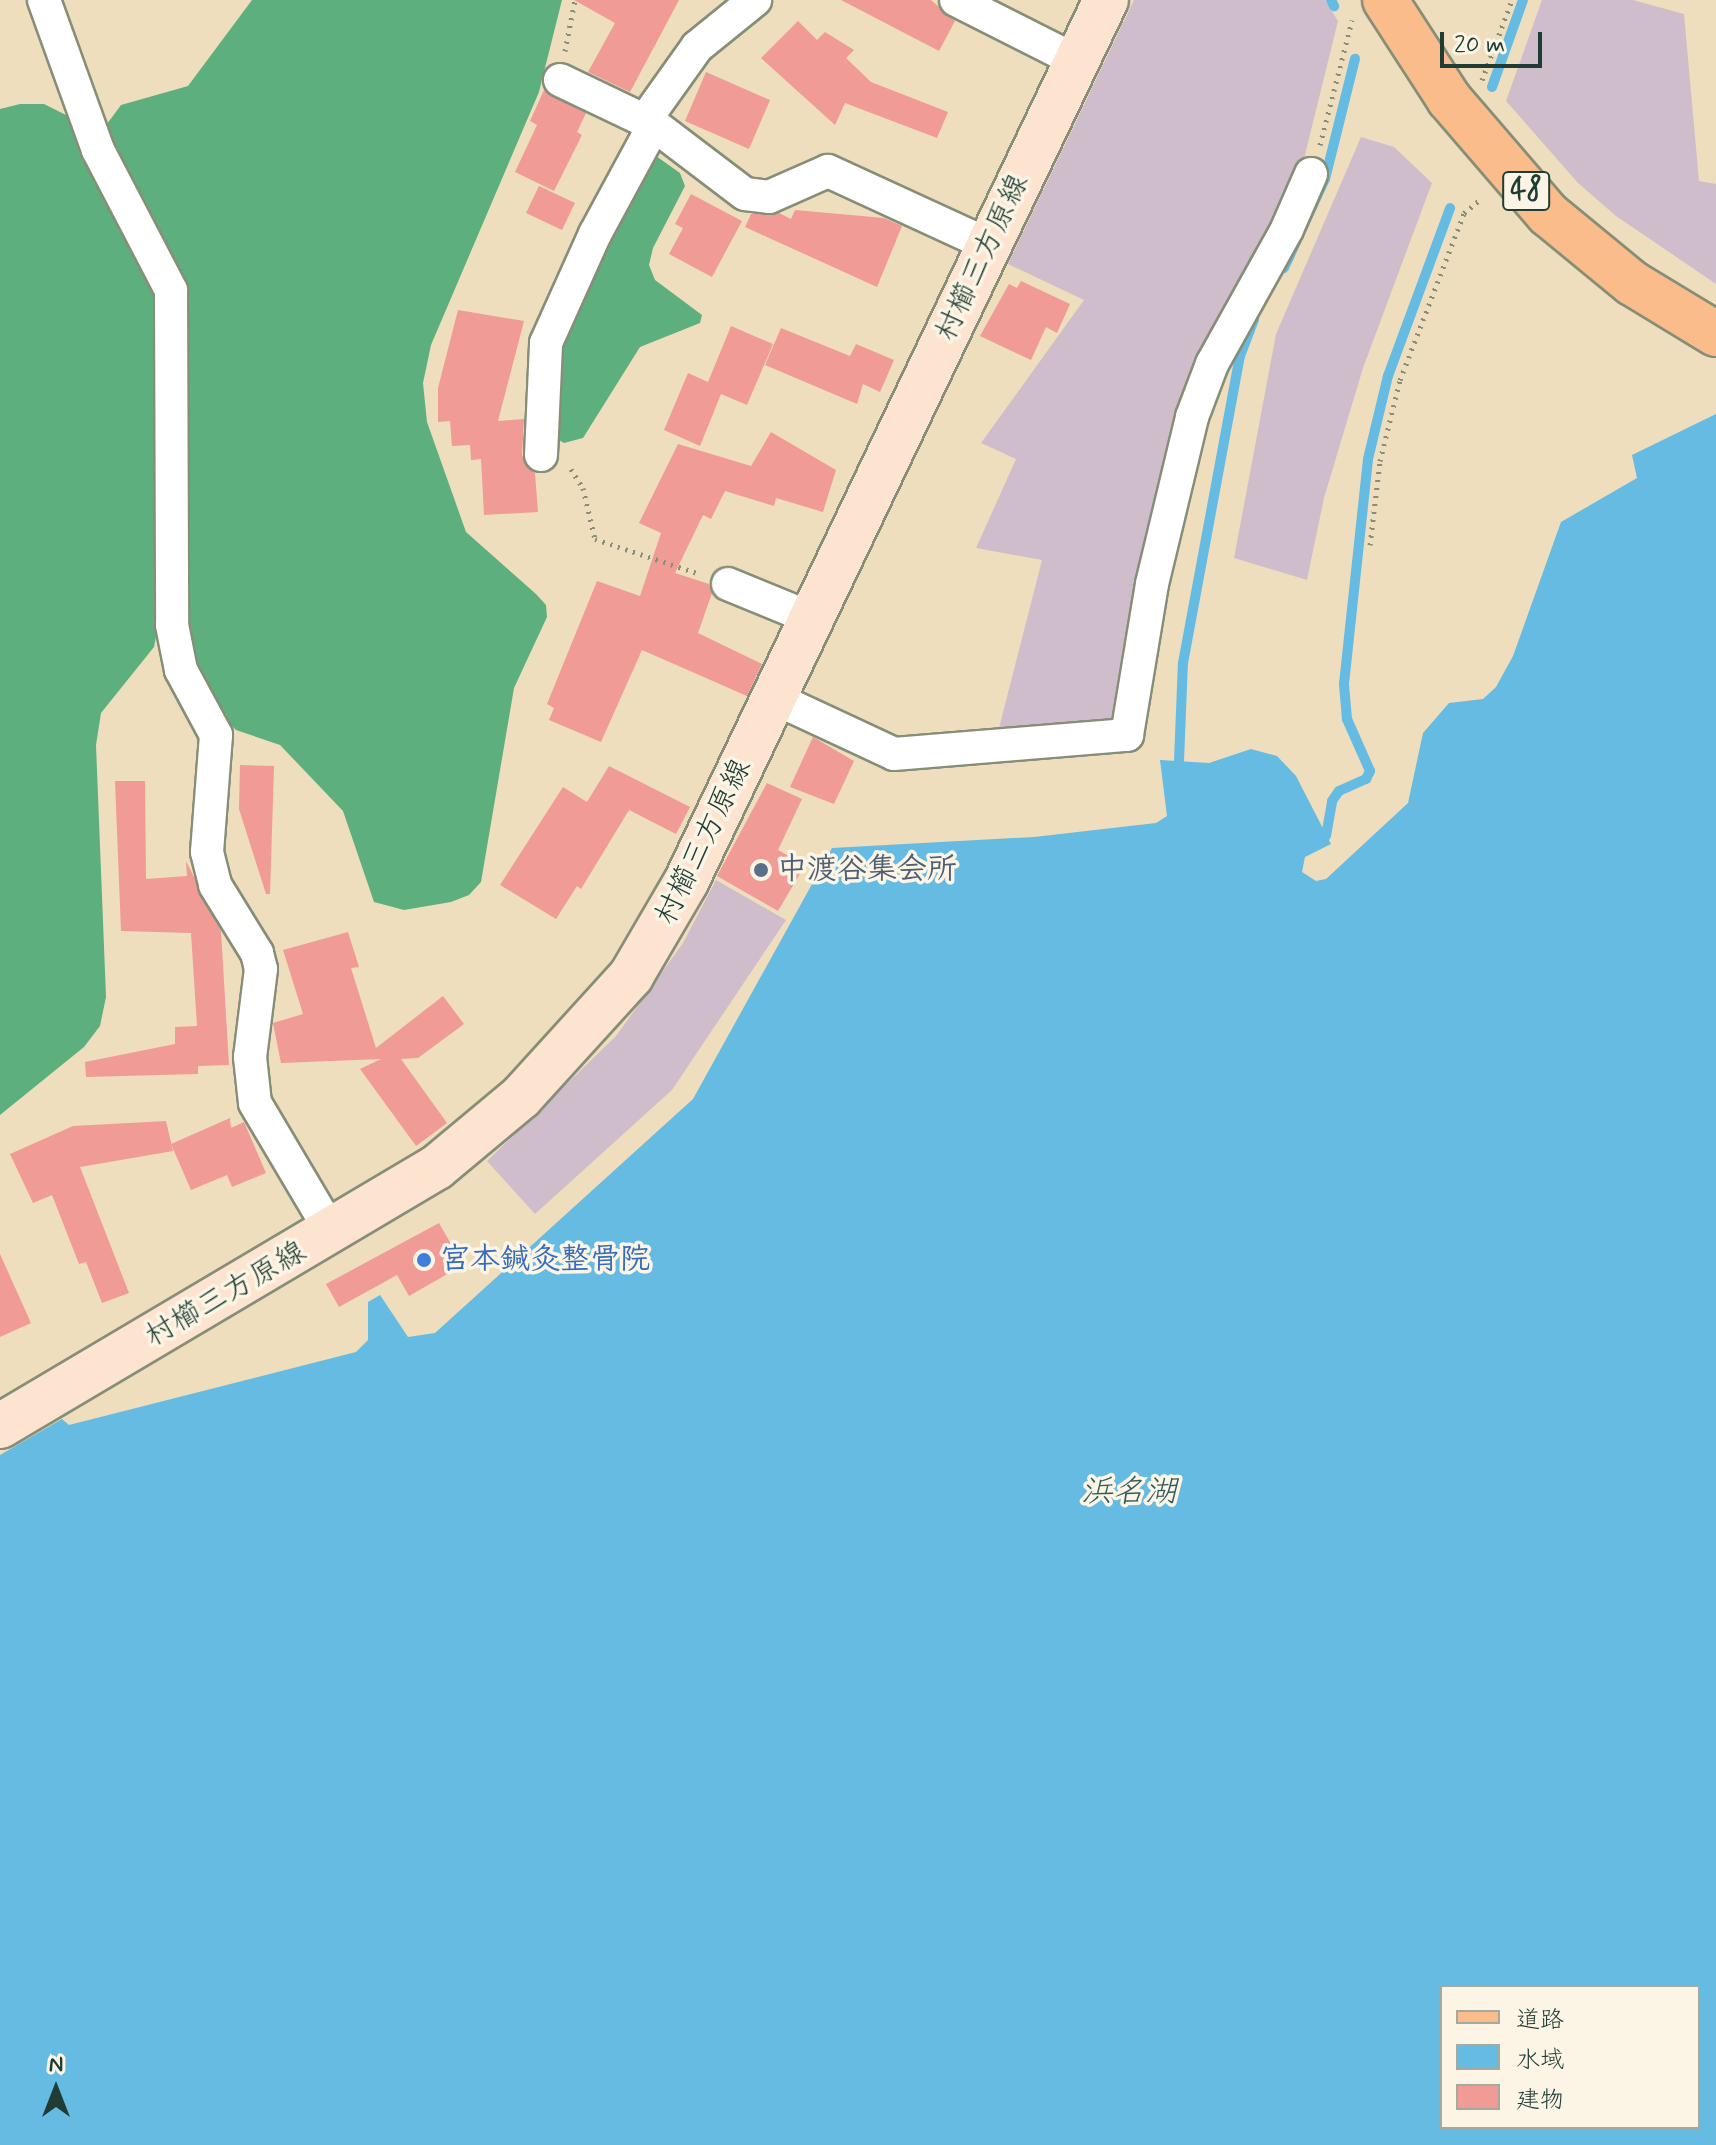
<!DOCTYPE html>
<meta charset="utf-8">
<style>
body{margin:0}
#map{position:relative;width:1716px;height:2145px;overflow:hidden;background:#eedebd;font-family:Mynerve,"Klee One",sans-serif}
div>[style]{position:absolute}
.industrial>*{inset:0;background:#d0bdcc}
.forest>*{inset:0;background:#5db07d}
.water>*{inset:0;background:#65bbe1}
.stream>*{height:10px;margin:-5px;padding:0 5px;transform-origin:5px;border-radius:5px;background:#65bbe1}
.building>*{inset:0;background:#f09b95}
.path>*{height:5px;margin-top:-2.5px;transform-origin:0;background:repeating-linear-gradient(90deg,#868e78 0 2px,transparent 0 8px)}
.roads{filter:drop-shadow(2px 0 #868e78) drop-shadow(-2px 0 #868e78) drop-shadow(0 2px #868e78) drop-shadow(0 -2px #868e78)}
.street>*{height:32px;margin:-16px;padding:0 16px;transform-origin:16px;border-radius:16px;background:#fff}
.secondary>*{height:44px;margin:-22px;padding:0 22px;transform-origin:22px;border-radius:22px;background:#fde4d0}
.primary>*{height:44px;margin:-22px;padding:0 22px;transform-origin:22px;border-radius:22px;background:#f9bc8a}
.dots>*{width:22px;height:22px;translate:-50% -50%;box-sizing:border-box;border:4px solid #fcf5e5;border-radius:50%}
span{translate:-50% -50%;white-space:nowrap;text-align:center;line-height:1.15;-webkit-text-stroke:7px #fcf5e5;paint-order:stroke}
.shield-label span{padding:2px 6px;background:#fcf5e5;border:2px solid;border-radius:6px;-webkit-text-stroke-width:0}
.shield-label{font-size:28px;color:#1f3d34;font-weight:700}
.street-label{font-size:30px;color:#1f3d34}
.service-label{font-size:30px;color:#4e5e75;font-weight:700}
.left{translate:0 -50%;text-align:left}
.shop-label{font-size:30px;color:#366cbe;font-weight:700}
.water-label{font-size:32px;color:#305c5f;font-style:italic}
.legend{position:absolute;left:1440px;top:1985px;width:260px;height:144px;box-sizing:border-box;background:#fcf5e5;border:2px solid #a4ab9e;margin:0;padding:10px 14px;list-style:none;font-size:24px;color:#1f3d34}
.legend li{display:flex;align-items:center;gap:16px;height:40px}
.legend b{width:40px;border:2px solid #a4ab9e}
.north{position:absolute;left:16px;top:2049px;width:80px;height:80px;-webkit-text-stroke:6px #fcf5e5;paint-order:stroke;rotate:0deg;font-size:22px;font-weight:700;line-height:32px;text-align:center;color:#1f3d34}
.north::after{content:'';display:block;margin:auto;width:28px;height:36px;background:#1f3d34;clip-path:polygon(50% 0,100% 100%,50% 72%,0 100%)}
.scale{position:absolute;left:1440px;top:32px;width:102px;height:36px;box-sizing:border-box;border:4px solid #1f3d34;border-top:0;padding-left:10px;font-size:24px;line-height:28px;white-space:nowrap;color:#1f3d34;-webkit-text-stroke:6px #fcf5e5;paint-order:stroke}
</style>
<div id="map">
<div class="industrial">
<i style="clip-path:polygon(1134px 0,1325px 0,1338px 21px,1301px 171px,1216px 333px,1120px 715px,1108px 727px,997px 736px,1042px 560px,976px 548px,1016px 459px,981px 443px,1084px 300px,1008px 264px)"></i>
<i style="clip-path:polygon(1542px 0,1633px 0,1684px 14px,1699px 181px,1716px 184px,1716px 284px,1616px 216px,1578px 183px,1506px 101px)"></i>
<i style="clip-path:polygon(1361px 137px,1394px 147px,1432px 183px,1363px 368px,1324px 498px,1307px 580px,1234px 558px,1276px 334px)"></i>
<i style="clip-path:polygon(716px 880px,786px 920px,672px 1090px,535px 1214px,487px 1161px,616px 1036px,683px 943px)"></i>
</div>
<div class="forest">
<i style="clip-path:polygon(252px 0,562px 0,539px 92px,431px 345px,423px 383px,427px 422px,466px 532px,536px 594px,546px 605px,547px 617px,514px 688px,481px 882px,469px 895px,451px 902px,404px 910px,374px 902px,343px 811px,280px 745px,236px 730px,226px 720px,202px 684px,187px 646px,178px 270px,110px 146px,107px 124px,121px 105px,188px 86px)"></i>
<i style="clip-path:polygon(20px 104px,44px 104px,66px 115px,158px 292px,159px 622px,154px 647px,101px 713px,96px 745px,106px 997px,100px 1026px,84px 1047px,0 1115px,0 109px)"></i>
<i style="clip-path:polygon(656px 156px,680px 173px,685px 186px,653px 248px,649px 265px,655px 280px,702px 315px,700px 323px,640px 347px,583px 438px,564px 443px,555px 438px,556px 346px,648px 157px)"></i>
</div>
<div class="water">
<i style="clip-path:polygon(evenodd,1716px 414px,1716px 2145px,0 2145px,0 1455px,62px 1419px,69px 1425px,356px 1352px,368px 1340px,368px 1302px,380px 1295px,408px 1337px,435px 1333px,693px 1099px,832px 848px,1034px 837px,1156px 823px,1167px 816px,1160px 760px,1209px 763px,1251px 749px,1277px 756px,1296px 776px,1331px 844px,1305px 857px,1302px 872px,1316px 881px,1326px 879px,1408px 803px,1423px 733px,1449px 703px,1483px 699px,1496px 687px,1513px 656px,1561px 522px,1637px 478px,1632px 455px,1716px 414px,1442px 1987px,1698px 1987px,1698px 2127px,1442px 2127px,1442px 1987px)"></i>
</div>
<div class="stream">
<i style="left:1331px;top:0;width:7px;rotate:63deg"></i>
<i style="left:1492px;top:87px;width:92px;rotate:-70.4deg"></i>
<i style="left:1284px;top:268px;width:98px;rotate:-65.3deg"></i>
<i style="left:1325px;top:179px;width:124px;rotate:-76deg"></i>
<i style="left:1179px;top:761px;width:98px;rotate:-87.7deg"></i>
<i style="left:1183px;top:663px;width:312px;rotate:-79.5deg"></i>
<i style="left:1240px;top:356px;width:39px;rotate:-69deg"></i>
<i style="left:1326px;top:836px;width:36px;rotate:-80deg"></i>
<i style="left:1332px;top:801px;width:12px;rotate:-55deg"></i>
<i style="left:1339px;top:791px;width:30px;rotate:-24deg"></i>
<i style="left:1366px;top:779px;width:9px;rotate:-63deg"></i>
<i style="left:1370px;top:771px;width:57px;rotate:-113.9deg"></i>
<i style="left:1347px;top:719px;width:35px;rotate:-95deg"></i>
<i style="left:1344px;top:684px;width:226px;rotate:-83.9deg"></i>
<i style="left:1368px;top:459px;width:85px;rotate:-76.5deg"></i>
<i style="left:1388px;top:376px;width:179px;rotate:-69.7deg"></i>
</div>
<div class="building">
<i style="clip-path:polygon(574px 0,679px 0,630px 92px,588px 72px,615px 23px)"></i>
<i style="clip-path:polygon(841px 0,931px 0,955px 21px,939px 51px)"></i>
<i style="clip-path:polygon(798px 21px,817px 40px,825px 32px,854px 50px,846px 58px,871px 82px,948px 112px,937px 138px,845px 103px,835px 125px,761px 58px)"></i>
<i style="clip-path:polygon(706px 72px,770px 100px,749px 149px,685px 121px)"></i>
<i style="clip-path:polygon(544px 90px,586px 113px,577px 132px,582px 135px,554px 191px,515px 172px,537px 125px,530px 121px)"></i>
<i style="clip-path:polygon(539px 186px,575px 203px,562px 230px,526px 213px)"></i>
<i style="clip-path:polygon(691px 194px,742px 221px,712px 277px,669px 254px,683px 228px,675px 224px)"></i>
<i style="clip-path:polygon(795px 210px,884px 218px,902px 226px,877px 287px,745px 227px,751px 214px,779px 213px,791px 219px)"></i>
<i style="clip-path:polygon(1021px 281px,1070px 304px,1057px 333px,1046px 327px,1031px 360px,980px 336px,1009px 284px,1017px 288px)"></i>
<i style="clip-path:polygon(458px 310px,524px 321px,498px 421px,524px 419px,522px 455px,535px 473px,538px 512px,484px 515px,481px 459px,471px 460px,470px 445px,452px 446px,450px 421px,438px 422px,438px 388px)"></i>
<i style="clip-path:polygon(731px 326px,773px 344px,747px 405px,721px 394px,700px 446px,664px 430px,688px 373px,708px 382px)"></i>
<i style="clip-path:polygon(781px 328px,850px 356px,856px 344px,894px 360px,880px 392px,863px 384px,857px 404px,765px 365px)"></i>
<i style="clip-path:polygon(771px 432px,836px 470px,823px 512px,776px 498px,774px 506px,725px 491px,711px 519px,703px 515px,675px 573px,709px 584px,712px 593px,698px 633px,762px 664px,747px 696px,642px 650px,601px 742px,549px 720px,554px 708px,547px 704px,597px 581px,640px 596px,661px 533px,639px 523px,678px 444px,751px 466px)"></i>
<i style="clip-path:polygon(813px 737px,854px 761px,834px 804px,790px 787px)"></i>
<i style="clip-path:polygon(240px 765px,274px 766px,270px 894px,266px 894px,239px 809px)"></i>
<i style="clip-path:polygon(609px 766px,690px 807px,676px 834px,629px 810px,581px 889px,577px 886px,556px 919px,500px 885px,563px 787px,587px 802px)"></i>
<i style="clip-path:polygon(115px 781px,145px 781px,146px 879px,187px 876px,186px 861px,221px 931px,229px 1065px,198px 1066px,198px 1074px,86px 1077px,85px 1062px,175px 1044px,175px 1027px,197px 1026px,191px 933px,121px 931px)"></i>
<i style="clip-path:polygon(767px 783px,802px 799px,778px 850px,805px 865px,778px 911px,717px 876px)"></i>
<i style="clip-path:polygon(348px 932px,359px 967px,351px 968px,376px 1048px,443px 996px,464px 1024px,418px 1058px,401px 1059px,447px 1123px,416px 1146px,360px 1069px,381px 1059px,281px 1063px,273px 1023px,303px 1014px,283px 950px)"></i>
<i style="clip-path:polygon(230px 1118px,231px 1128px,244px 1122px,266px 1173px,232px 1187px,227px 1175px,191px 1190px,171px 1144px)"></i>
<i style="clip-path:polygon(166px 1121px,173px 1151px,80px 1167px,129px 1293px,102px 1303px,86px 1262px,79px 1264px,52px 1195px,33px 1203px,10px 1154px,73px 1126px)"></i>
<i style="clip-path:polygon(439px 1223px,463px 1265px,409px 1296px,397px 1275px,339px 1307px,326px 1284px)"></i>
<i style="clip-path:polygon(0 1254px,31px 1323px,0 1337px)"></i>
</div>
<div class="path">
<i style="left:565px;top:51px;width:52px;rotate:-78.9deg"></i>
<i style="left:1482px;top:80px;width:85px;rotate:-69.4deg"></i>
<i style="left:1320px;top:145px;width:129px;rotate:-75.6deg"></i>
<i style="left:571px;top:469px;width:22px;rotate:58deg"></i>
<i style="left:583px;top:488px;width:52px;rotate:76.8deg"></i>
<i style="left:595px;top:539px;width:111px;rotate:18.4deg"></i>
<i style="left:1370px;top:545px;width:85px;rotate:-83.2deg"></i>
<i style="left:1380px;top:461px;width:83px;rotate:-76.1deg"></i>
<i style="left:1400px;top:380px;width:179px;rotate:-69deg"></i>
<i style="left:1464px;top:213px;width:23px;rotate:-40deg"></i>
</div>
<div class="roads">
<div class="street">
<i style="left:44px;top:0;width:159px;rotate:70.2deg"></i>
<i style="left:98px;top:150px;width:158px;rotate:62.5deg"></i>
<i style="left:171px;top:290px;width:335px;rotate:89.8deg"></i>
<i style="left:172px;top:625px;width:46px;rotate:78.7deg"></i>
<i style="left:181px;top:670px;width:74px;rotate:61.7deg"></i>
<i style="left:216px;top:735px;width:117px;rotate:94.4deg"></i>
<i style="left:207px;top:852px;width:34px;rotate:76deg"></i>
<i style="left:215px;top:885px;width:80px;rotate:58.3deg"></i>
<i style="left:257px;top:953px;width:16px;rotate:76deg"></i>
<i style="left:261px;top:969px;width:89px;rotate:97.1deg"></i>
<i style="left:250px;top:1057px;width:46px;rotate:83.8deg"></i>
<i style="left:255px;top:1103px;width:151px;rotate:59.4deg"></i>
<i style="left:956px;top:0;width:136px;rotate:26.8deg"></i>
<i style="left:560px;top:80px;width:104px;rotate:25.6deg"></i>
<i style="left:654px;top:125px;width:114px;rotate:37.2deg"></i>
<i style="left:745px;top:194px;width:24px;rotate:7deg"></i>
<i style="left:769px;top:197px;width:64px;rotate:-23.8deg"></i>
<i style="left:828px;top:171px;width:177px;rotate:24.7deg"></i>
<i style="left:645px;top:120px;width:90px;rotate:-54.5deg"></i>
<i style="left:697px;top:47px;width:75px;rotate:-39deg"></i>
<i style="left:541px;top:455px;width:112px;rotate:-87.4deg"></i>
<i style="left:546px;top:343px;width:120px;rotate:-65.8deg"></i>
<i style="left:595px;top:234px;width:124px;rotate:-61.6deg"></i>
<i style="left:728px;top:584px;width:90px;rotate:22.3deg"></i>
<i style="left:774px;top:698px;width:132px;rotate:25deg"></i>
<i style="left:894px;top:754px;width:234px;rotate:-4.7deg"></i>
<i style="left:1127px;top:735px;width:153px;rotate:-80.6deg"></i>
<i style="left:1152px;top:584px;width:172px;rotate:-76.5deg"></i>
<i style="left:1192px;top:417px;width:57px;rotate:-69.3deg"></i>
<i style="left:1212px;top:364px;width:154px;rotate:-60.9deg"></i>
<i style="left:1287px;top:229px;width:60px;rotate:-66.4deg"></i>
</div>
<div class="secondary">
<i style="left:0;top:1426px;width:508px;rotate:-30.65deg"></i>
<i style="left:437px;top:1167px;width:109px;rotate:-39.8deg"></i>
<i style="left:521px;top:1097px;width:164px;rotate:-47.7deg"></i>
<i style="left:631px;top:976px;width:109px;rotate:-59.7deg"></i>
<i style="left:686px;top:882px;width:977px;rotate:-64.54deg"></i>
</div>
<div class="primary">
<i style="left:1385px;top:0;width:118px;rotate:57.1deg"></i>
<i style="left:1449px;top:99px;width:152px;rotate:49.3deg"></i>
<i style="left:1548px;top:214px;width:109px;rotate:39.4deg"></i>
<i style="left:1632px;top:283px;width:98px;rotate:31.3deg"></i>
</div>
</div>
<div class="dots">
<i style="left:761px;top:870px;background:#5c6f8a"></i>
<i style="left:424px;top:1260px;background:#3f7fe0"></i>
</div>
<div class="shield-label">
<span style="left:1526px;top:191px">48</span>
</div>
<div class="street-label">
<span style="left:983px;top:258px;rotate:-65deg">村櫛三方原線</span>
<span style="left:704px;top:842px;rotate:-64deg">村櫛三方原線</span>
<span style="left:226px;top:1295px;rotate:-30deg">村櫛三方原線</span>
</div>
<div class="service-label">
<span class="left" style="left:777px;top:870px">中渡谷集会所</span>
</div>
<div class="shop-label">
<span class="left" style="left:440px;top:1260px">宮本鍼灸整骨院</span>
</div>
<div class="water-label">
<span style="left:1129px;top:1492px">浜名湖</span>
</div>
<ul class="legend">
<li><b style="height:10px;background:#f9bc8a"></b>道路</li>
<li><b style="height:22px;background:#65bbe1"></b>水域</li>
<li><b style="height:22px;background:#f09b95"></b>建物</li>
</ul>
<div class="north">N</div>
<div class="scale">20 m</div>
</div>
